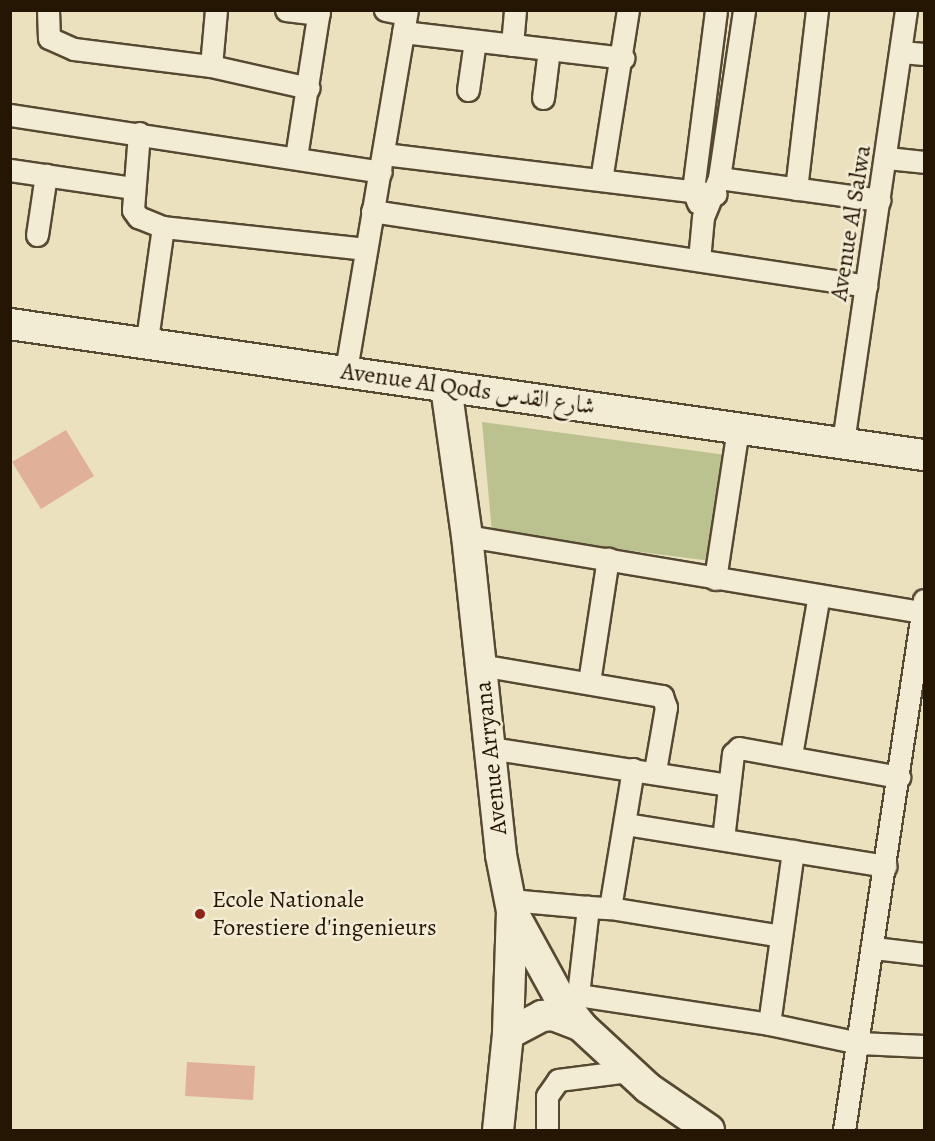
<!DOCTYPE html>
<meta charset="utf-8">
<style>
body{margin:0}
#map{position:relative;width:935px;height:1141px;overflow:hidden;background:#ebe1be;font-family:Alegreya,Amiri,serif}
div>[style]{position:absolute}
.green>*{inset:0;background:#bbc28f}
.building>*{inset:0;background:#e1b098}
.roads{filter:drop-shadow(2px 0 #564932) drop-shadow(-2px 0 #564932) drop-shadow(0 2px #564932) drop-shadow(0 -2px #564932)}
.street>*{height:21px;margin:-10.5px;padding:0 10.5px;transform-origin:10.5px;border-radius:10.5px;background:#f2ecd5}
.secondary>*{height:30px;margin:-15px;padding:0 15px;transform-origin:15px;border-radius:15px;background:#f2ecd5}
.dots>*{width:16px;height:16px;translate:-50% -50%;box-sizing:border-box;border:3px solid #f2ecd5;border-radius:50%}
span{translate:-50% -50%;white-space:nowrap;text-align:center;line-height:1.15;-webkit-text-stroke:5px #f2ecd5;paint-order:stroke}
.street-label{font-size:24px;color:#251604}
.poi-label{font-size:24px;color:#251604}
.left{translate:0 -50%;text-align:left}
.frame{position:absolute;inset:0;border:12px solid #251604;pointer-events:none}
</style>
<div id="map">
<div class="green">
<i style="clip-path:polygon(482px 422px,726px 455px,711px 561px,492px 533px)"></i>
</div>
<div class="building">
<i style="clip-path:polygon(66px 430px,94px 476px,41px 509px,12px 462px)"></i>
<i style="clip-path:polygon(187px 1062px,255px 1066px,253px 1100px,185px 1096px)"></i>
</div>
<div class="roads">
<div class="street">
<i style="left:48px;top:10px;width:28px;rotate:88deg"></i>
<i style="left:49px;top:38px;width:27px;rotate:24deg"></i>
<i style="left:74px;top:49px;width:138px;rotate:7.1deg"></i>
<i style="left:211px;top:66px;width:100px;rotate:12.7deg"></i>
<i style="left:286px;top:10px;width:33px;rotate:7deg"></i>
<i style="left:385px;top:10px;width:21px;rotate:11deg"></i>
<i style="left:403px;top:32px;width:222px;rotate:6.7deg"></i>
<i style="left:512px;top:45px;width:35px;rotate:-85deg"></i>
<i style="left:901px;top:52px;width:23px;rotate:5deg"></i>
<i style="left:211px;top:66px;width:56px;rotate:-84.9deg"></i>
<i style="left:468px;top:90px;width:49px;rotate:-81.9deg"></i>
<i style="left:543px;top:98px;width:49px;rotate:-83deg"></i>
<i style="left:10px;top:115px;width:375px;rotate:8.7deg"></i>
<i style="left:139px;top:133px;width:77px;rotate:94.5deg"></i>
<i style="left:133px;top:210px;width:9px;rotate:54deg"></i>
<i style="left:138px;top:217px;width:27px;rotate:22deg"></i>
<i style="left:163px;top:227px;width:120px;rotate:98.1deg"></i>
<i style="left:384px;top:154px;width:334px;rotate:6.9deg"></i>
<i style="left:296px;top:157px;width:149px;rotate:-81.1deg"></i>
<i style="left:887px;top:158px;width:37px;rotate:6deg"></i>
<i style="left:10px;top:170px;width:125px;rotate:8.3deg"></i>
<i style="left:719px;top:178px;width:162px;rotate:7.8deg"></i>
<i style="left:601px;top:180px;width:172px;rotate:-81deg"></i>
<i style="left:796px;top:189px;width:180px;rotate:-83.3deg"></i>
<i style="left:698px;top:203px;width:14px;rotate:-111deg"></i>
<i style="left:693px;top:190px;width:181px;rotate:-82.7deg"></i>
<i style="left:372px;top:211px;width:500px;rotate:8.6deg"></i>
<i style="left:163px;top:227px;width:203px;rotate:6.2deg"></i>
<i style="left:37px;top:235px;width:61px;rotate:-81.5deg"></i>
<i style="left:699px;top:260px;width:43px;rotate:-84.7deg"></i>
<i style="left:703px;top:217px;width:42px;rotate:-67.7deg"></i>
<i style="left:719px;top:178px;width:170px;rotate:-81.5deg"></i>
<i style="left:346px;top:370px;width:365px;rotate:-80.4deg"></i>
<i style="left:843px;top:442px;width:437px;rotate:-81.7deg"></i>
<i style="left:467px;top:536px;width:462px;rotate:9.5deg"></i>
<i style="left:715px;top:579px;width:153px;rotate:-81.3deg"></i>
<i style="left:480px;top:665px;width:185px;rotate:9.7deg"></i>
<i style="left:662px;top:696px;width:12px;rotate:70deg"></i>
<i style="left:666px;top:707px;width:65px;rotate:99.8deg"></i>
<i style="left:589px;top:682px;width:125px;rotate:-81.3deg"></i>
<i style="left:490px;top:748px;width:242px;rotate:8.8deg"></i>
<i style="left:791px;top:755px;width:162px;rotate:-80.1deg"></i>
<i style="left:626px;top:824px;width:263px;rotate:9.2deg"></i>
<i style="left:723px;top:839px;width:86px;rotate:-83.3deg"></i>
<i style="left:733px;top:754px;width:8px;rotate:-45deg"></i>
<i style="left:739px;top:748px;width:163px;rotate:10.3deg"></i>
<i style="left:510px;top:900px;width:78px;rotate:5.1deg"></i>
<i style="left:610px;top:908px;width:173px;rotate:9.3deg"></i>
<i style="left:874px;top:948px;width:50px;rotate:6.8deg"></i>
<i style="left:578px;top:995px;width:89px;rotate:-83.5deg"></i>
<i style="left:588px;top:907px;width:22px;rotate:3deg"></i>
<i style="left:610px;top:908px;width:141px;rotate:-80.6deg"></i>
<i style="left:561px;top:1000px;width:18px;rotate:-16deg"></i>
<i style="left:578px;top:995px;width:193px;rotate:8.6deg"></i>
<i style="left:769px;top:1024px;width:92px;rotate:11.9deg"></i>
<i style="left:859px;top:1043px;width:65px;rotate:2.6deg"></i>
<i style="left:769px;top:1024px;width:175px;rotate:-82.1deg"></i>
<i style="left:547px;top:1130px;width:34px;rotate:-90deg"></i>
<i style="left:547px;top:1096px;width:19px;rotate:-55deg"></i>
<i style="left:558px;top:1080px;width:71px;rotate:-7.3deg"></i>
<i style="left:844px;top:1130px;width:536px;rotate:-81.42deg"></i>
</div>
<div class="secondary">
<i style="left:10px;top:324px;width:923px;rotate:8.16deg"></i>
<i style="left:446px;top:387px;width:150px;rotate:82deg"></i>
<i style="left:467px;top:536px;width:321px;rotate:83.9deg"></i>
<i style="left:501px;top:855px;width:57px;rotate:78.9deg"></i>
<i style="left:512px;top:911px;width:123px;rotate:91.9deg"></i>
<i style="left:508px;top:1034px;width:97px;rotate:95.9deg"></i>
<i style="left:512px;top:911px;width:102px;rotate:61.2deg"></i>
<i style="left:561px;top:1000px;width:33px;rotate:52deg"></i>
<i style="left:581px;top:1026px;width:91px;rotate:42.8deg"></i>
<i style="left:648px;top:1088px;width:74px;rotate:34.5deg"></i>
<i style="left:508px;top:1034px;width:38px;rotate:-28deg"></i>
<i style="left:542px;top:1016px;width:11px;rotate:-5deg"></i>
<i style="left:553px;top:1015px;width:30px;rotate:21deg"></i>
</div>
</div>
<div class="dots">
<i style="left:200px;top:914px;background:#8f2418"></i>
</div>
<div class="street-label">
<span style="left:851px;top:223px;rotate:-81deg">Avenue Al Salwa</span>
<span style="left:468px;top:389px;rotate:8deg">Avenue Al Qods شارع القدس</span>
<span style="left:491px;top:758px;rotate:-96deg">Avenue Arryana</span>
</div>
<div class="poi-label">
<span class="left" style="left:212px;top:914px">Ecole Nationale<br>Forestiere d'ingenieurs</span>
</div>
<div class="frame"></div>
</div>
